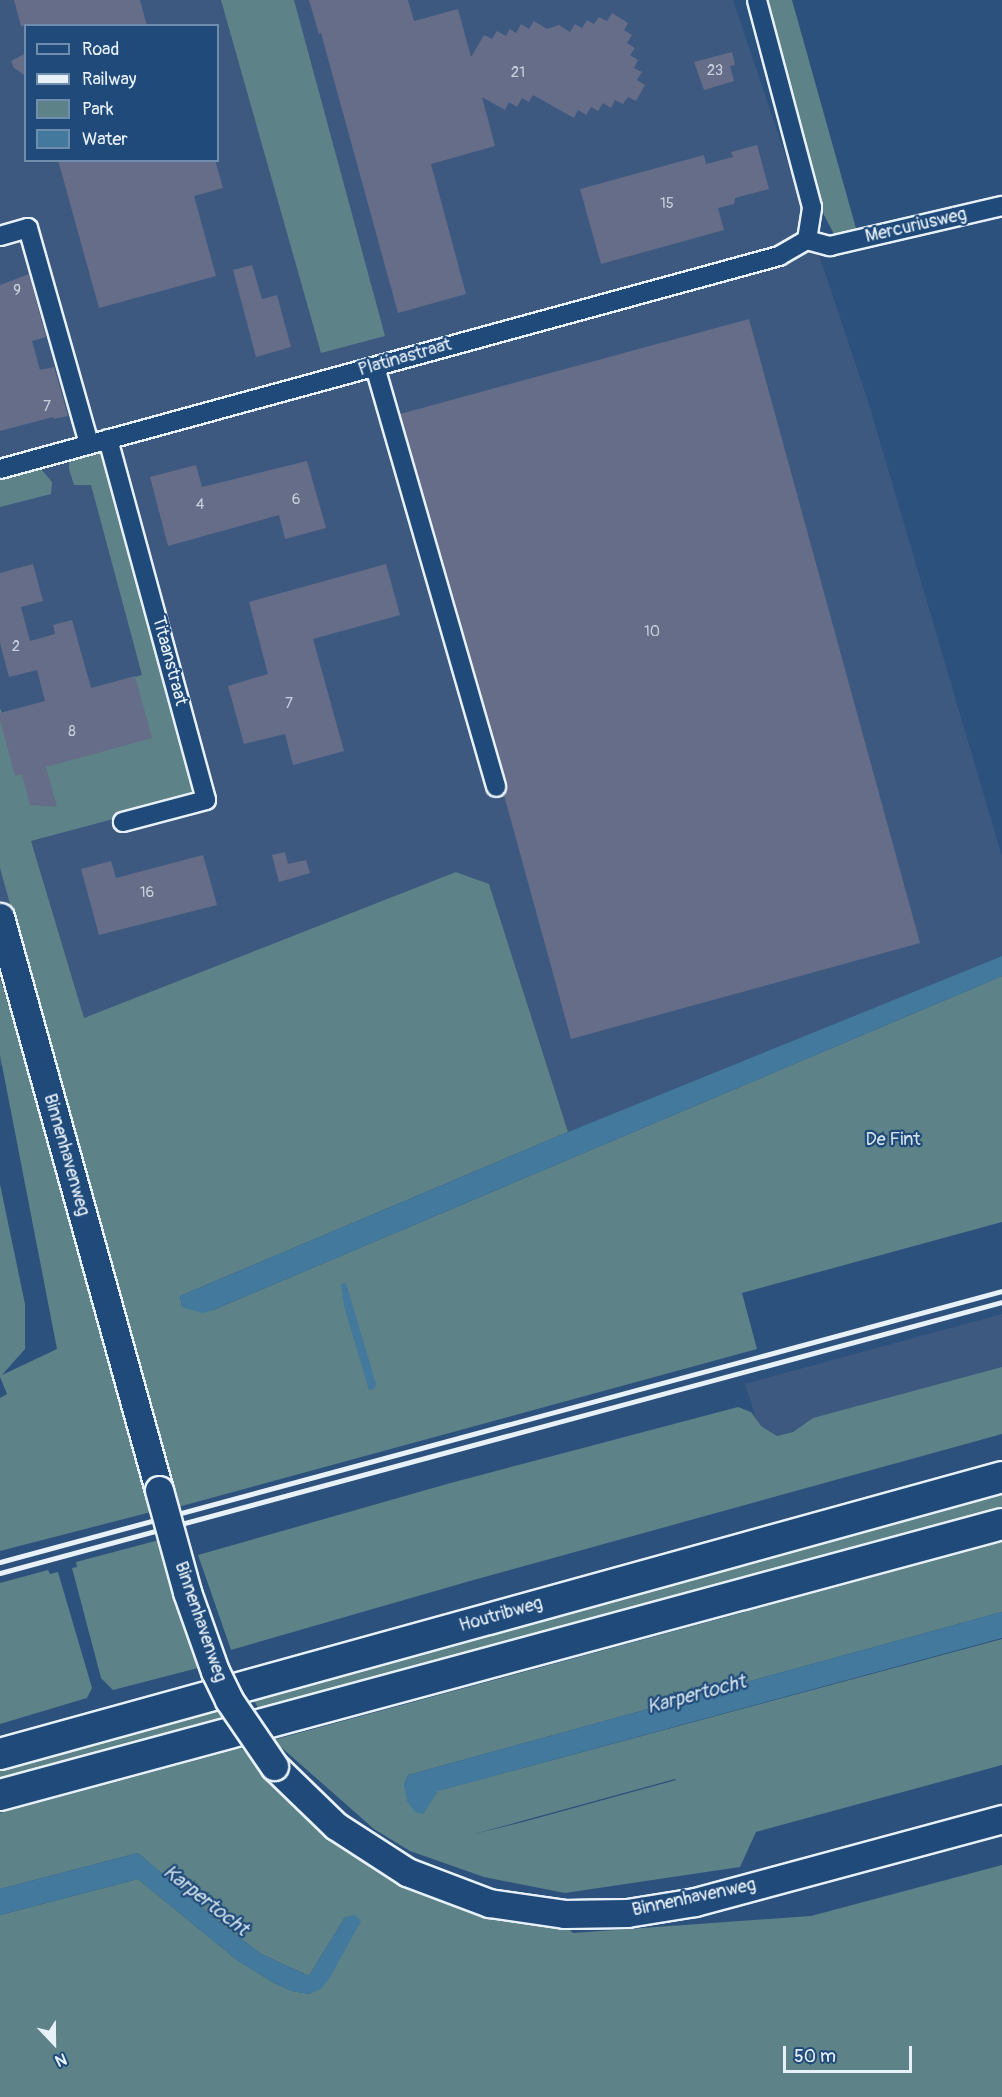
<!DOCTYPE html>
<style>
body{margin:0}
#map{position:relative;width:1002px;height:2097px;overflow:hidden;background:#2d517d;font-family:Pangolin,sans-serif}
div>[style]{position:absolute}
.built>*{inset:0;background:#3e5980}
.green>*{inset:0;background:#5d8287}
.water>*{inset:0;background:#42799d}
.building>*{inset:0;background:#656d88}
.roads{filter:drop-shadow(2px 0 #e8f1f8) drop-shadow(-2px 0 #e8f1f8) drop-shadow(0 2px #e8f1f8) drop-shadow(0 -2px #e8f1f8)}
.minor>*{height:18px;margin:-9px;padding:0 9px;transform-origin:9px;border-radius:9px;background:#1f4a7a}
.secondary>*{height:27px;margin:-13.5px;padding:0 13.5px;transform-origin:13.5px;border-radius:13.5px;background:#1f4a7a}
.primary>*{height:30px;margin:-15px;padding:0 15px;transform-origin:15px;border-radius:15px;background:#1f4a7a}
.rail>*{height:4.5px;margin:-2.25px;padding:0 2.25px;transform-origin:2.25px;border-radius:2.25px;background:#e8f1f8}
.bridges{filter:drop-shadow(2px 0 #e8f1f8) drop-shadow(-2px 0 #e8f1f8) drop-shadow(0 2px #e8f1f8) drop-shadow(0 -2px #e8f1f8)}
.secondary-bridge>*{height:27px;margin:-13.5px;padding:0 13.5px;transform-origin:13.5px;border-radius:13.5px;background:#1f4a7a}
span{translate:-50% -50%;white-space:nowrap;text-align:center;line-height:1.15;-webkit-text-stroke:4.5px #1f4a7a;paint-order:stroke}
.number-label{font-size:15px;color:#c7d0dc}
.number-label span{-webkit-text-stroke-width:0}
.street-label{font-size:18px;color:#e8f1f8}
.park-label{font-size:18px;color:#d3e0e7}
.water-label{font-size:20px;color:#cfdfea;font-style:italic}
.legend{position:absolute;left:24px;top:24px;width:195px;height:138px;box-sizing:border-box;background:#1f4a7a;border:2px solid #6f8dac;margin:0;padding:8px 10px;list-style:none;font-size:18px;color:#e8f1f8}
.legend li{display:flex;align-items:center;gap:12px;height:30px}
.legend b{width:30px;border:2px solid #6f8dac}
.north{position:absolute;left:24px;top:2013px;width:60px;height:60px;-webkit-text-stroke:4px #1f4a7a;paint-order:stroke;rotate:158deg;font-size:16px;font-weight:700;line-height:24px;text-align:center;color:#e8f1f8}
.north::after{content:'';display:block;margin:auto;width:21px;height:27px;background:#e8f1f8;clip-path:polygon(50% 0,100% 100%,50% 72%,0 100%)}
.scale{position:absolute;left:783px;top:2046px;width:129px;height:27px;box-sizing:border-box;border:3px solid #e8f1f8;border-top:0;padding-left:8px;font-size:18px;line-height:21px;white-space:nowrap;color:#e8f1f8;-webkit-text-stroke:4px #1f4a7a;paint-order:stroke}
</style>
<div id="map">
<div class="built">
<i style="clip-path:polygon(evenodd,0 0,733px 0,867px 398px,1002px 857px,1002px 956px,568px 1132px,489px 884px,456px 872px,0 1066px,0 0,26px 26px,218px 26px,218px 160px,26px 160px,26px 26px)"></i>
<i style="clip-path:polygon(1002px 1314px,1002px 1373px,763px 1440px,745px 1384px)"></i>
</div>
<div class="green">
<i style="clip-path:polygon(221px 0,294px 0,385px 336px,321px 353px)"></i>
<i style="clip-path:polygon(768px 0,792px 0,857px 232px,834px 234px,824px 215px)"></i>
<i style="clip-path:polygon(105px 451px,196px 791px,117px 818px,31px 841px,84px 1018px,456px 872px,489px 884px,568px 1132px,180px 1296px,182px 1307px,213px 1310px,1002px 976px,1002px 1222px,742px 1293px,757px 1349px,178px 1507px,0 868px,0 708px,2px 714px,142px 675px,91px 485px,74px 485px,69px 469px,69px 461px)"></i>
<i style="clip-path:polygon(41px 469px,52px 482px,51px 494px,0 507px,0 480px)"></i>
<i style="clip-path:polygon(0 978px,104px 1324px,151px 1512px,0 1551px,0 1398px,7px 1394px,0 1377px,0 1184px,25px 1304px,25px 1349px,2px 1375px,57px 1349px,0 1055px)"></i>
<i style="clip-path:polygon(1002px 1367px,1002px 1434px,470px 1581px,231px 1650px,198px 1555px,447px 1484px,738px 1407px,751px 1412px,761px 1426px,777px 1436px,793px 1432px,813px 1418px)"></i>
<i style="clip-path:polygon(1002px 1493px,1002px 1513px,262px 1714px,251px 1696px)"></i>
<i style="clip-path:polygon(159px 1540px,182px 1624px,198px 1668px,113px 1690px,101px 1678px,72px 1568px,77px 1567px,76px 1562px)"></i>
<i style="clip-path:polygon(evenodd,1002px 1542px,1002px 1612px,408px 1775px,404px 1785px,423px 1814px,437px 1791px,1002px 1639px,1002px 1765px,756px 1832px,740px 1867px,565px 1893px,484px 1877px,410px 1851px,374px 1829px,273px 1740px,1002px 1542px,676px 1780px,523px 1822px,474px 1834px,675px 1779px,676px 1780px)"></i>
<i style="clip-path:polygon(48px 1570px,50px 1574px,58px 1572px,92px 1688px,87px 1698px,0 1724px,0 1583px)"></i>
<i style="clip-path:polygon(215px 1705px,226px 1725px,0 1786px,0 1765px)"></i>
<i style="clip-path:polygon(241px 1748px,295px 1807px,328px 1833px,565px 1925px,573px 1933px,811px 1916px,1002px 1865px,1002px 2097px,0 2097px,0 1915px,138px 1879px,237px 1960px,274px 1983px,292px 1991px,310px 1994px,345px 1917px,309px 1976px,261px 1954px,221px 1924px,138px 1853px,0 1889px,0 1813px)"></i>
</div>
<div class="water">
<i style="clip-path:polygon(1002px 956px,1002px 976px,213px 1310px,203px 1313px,182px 1307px,180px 1296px,568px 1132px)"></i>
<i style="clip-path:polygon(346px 1283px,376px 1384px,374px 1389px,369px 1390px,344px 1306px,341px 1284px)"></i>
<i style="clip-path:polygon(1002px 1612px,1002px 1638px,438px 1791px,423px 1814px,415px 1812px,407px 1801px,404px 1785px,408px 1775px)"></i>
<i style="clip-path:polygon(138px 1853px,221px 1924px,261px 1954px,309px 1976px,345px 1917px,355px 1915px,361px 1921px,329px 1979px,322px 1988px,310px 1994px,292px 1991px,274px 1983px,237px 1960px,138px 1879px,0 1915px,0 1889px)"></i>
</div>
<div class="building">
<i style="clip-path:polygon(14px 0,140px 0,147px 26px,21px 26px)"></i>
<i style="clip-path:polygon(309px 0,408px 0,414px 21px,458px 9px,471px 57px,484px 35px,492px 39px,497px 31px,506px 36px,510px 29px,516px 33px,521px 24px,529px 29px,534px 21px,547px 29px,559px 25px,570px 32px,575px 24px,582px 28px,587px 20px,594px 24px,599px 17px,607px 21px,612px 13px,628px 23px,624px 30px,632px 35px,627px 43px,635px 48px,630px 55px,638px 60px,634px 68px,642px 72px,637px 80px,645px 85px,636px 101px,628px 97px,623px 104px,615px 100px,611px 108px,603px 103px,598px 111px,591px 107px,586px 115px,578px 110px,574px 118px,533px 95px,529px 102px,522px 98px,517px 107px,509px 102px,505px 110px,482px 97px,495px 146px,431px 164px,466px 294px,398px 313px,321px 33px,319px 34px)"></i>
<i style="clip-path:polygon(732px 52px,735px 65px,730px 66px,734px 81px,704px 90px,694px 62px)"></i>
<i style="clip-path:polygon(26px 53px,26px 76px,14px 68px,11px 61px)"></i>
<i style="clip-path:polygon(757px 145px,769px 189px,735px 198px,734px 204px,718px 208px,724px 230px,601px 264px,580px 189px,704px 155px,706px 164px,733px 157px,731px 152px)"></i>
<i style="clip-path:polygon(58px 160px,215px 160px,223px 188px,194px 196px,216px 276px,99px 308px)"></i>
<i style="clip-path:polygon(252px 265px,262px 299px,277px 295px,291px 347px,256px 357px,233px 270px)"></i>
<i style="clip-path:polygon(29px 274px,46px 337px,32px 341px,40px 370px,54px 367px,68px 416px,54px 419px,53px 417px,0 431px,0 285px)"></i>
<i style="clip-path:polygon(749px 319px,920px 943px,571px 1039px,504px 795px,507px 784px,400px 414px)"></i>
<i style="clip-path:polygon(307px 461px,326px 528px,285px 539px,279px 515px,168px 546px,150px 477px,196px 465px,202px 487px)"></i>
<i style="clip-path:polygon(33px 564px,43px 601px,21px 607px,30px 641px,55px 634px,53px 625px,72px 620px,91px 688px,135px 676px,152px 738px,46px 767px,57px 807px,30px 805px,22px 774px,15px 776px,0 720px,0 713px,45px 701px,37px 670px,9px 677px,0 643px,0 573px)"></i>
<i style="clip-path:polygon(386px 564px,400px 615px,313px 639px,344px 751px,293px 765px,285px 734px,244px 744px,228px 686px,268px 674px,249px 602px)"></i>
<i style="clip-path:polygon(285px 852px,288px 864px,306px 860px,310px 873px,279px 882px,272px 855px)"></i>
<i style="clip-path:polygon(203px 855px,217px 905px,99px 935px,81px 869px,111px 861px,116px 878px)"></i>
</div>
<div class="roads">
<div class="minor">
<i style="left:0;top:236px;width:29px;rotate:-16deg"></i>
<i style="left:28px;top:228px;width:223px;rotate:74.2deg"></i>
<i style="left:807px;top:240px;width:24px;rotate:15deg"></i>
<i style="left:830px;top:246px;width:177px;rotate:-13.1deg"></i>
<i style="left:375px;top:367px;width:437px;rotate:73.9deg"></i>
<i style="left:108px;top:439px;width:374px;rotate:74.8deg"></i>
<i style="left:206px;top:800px;width:86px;rotate:165.2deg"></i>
<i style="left:0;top:469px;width:808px;rotate:-15.29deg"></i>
<i style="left:779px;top:256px;width:32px;rotate:-30deg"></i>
<i style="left:807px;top:240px;width:33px;rotate:-81deg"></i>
<i style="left:812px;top:207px;width:214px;rotate:-104.9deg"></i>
</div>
<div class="secondary">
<i style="left:0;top:917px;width:595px;rotate:74.49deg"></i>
<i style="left:274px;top:1766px;width:86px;rotate:44.1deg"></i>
<i style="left:336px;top:1826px;width:85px;rotate:32.9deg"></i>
<i style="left:407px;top:1872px;width:88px;rotate:20.7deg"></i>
<i style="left:489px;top:1903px;width:76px;rotate:8.3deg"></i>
<i style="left:564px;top:1914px;width:63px;rotate:-0.9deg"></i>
<i style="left:627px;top:1913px;width:69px;rotate:-9.2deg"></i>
<i style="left:695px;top:1902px;width:318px;rotate:-15.1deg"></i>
</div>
<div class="primary">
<i style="left:0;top:1754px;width:1040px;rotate:-15.45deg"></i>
<i style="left:0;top:1795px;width:1038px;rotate:-15.13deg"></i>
</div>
</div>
<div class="rail">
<i style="left:0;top:1562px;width:1038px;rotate:-15.13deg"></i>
<i style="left:0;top:1573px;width:1038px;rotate:-15.13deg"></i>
</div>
<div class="bridges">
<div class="secondary-bridge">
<i style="left:159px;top:1490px;width:106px;rotate:74.6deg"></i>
<i style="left:187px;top:1592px;width:84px;rotate:70.5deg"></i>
<i style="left:215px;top:1671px;width:32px;rotate:64deg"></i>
<i style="left:229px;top:1700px;width:80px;rotate:55.7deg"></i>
</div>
</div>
<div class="number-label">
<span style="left:715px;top:71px">23</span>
<span style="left:518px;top:73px">21</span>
<span style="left:667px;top:204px">15</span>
<span style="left:17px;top:291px">9</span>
<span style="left:47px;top:407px">7</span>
<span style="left:296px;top:500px">6</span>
<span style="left:200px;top:505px">4</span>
<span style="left:652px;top:632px">10</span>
<span style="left:16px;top:647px">2</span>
<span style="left:289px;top:704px">7</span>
<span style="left:72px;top:732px">8</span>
<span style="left:147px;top:893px">16</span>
</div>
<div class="street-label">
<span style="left:916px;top:226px;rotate:-13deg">Mercuriusweg</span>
<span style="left:405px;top:358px;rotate:-16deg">Platinastraat</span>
<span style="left:169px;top:661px;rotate:75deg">Titaanstraat</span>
<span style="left:66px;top:1155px;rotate:74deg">Binnenhavenweg</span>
<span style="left:501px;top:1615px;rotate:-16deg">Houtribweg</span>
<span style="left:200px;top:1622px;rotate:71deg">Binnenhavenweg</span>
<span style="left:694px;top:1898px;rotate:-12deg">Binnenhavenweg</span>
</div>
<div class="park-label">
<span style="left:893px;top:1140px">De Fint</span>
</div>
<div class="water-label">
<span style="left:696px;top:1694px;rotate:-15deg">Karpertocht</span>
<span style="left:206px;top:1900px;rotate:38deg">Karpertocht</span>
</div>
<ul class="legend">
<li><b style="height:8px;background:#1f4a7a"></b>Road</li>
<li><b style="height:8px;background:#e8f1f8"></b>Railway</li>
<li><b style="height:16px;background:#5d8287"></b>Park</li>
<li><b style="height:16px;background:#42799d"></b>Water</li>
</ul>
<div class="north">N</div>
<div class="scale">50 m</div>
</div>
